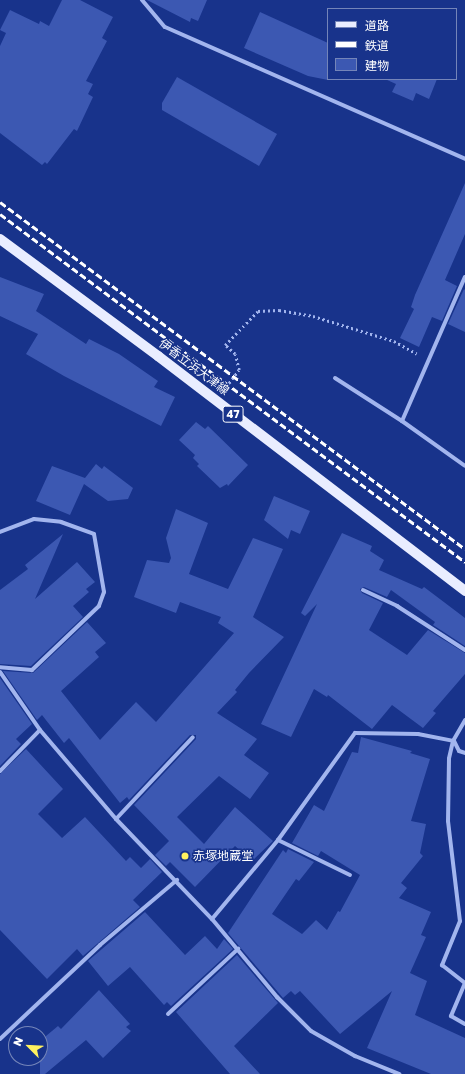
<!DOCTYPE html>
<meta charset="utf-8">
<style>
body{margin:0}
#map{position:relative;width:465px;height:1074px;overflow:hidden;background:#18338b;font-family:"Golos Text","Noto Sans JP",sans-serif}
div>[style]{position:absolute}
.building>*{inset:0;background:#3c58b2}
.path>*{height:2.5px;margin-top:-1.25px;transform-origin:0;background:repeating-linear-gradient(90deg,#a2b5ee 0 2px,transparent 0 5px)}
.street>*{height:4px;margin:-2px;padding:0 2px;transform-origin:2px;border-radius:2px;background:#a2b5ee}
.primary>*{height:10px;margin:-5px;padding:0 5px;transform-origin:5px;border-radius:5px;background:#e9edff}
.rail>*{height:3px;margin-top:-1.5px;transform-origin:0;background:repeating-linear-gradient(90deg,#fff 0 7px,transparent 0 10px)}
.dots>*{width:11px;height:11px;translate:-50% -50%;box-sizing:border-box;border:2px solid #18338b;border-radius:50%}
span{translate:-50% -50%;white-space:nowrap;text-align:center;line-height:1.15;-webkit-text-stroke:3px #18338b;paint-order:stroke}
.shield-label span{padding:1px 3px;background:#18338b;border:1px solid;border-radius:3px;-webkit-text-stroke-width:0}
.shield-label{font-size:11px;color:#fff;font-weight:700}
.street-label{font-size:12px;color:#fff}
.poi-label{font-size:12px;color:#fff}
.left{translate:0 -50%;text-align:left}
.legend{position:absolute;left:327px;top:8px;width:130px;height:72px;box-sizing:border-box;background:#18338b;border:1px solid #7485b9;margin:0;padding:5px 7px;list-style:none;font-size:12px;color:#fff}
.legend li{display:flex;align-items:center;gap:8px;height:20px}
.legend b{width:20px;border:1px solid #7485b9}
.north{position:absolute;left:8px;top:1026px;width:40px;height:40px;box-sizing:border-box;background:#18338b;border:1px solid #7485b9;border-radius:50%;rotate:294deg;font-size:11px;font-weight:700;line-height:16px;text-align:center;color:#fff}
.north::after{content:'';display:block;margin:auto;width:14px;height:18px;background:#fff15f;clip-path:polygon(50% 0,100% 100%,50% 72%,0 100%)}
</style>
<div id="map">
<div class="building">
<i style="clip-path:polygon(62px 0,80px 0,113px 17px,102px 38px,107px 41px,86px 81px,93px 84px,88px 94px,93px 97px,77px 131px,74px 129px,47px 164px,45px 162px,42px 165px,0 133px,0 46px,6px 33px,0 30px,10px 10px,39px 24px,40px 21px,49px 26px)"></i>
<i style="clip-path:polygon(147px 0,207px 0,198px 21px,191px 18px,190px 22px)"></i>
<i style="clip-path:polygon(260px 12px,328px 43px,328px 80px,308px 76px,244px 48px)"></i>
<i style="clip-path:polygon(177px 77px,277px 134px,259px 166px,162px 110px,162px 103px)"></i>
<i style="clip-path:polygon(385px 79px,437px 79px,429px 99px,416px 93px,413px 101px,392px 92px,396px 84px)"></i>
<i style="clip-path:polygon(465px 183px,465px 234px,445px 280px,457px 286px,442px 321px,432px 317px,419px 347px,400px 338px,414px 309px,411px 307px,415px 295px)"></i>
<i style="clip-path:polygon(0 277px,44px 294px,36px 311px,86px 344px,89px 339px,119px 354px,158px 381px,154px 387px,175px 397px,161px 426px,64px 376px,26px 354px,38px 334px,0 316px)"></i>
<i style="clip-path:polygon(464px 289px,465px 290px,465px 332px,448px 324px)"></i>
<i style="clip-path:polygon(196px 422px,205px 429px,208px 426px,248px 465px,228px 486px,227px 484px,220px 488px,197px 466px,199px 464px,193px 458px,195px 455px,179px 440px)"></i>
<i style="clip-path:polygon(96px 464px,102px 469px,104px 466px,133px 488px,128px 499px,108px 501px,84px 484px,70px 515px,36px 501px,52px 466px,85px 478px)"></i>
<i style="clip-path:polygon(274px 496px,310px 511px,300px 534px,291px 530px,288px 539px,264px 520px)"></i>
<i style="clip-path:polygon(176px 509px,208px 523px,189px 574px,228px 589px,253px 538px,283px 549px,253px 617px,284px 637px,249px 673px,235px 690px,237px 692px,217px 713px,257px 739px,244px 755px,269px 773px,250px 799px,219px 776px,177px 817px,204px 844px,235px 807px,273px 841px,252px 861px,235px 846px,195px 887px,170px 862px,166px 866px,155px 855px,169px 841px,134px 805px,196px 739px,196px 735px,190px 735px,129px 800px,127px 797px,120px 803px,69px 738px,64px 743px,42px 715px,37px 720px,3px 671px,33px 673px,87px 622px,106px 643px,95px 652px,99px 657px,61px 691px,100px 740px,136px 702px,156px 722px,234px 633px,218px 623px,221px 617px,180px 602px,176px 613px,134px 597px,147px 560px,169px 563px,171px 558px,166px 538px)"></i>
<i style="clip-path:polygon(342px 533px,372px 546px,370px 551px,384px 560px,379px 570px,422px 589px,424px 587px,465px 618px,465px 646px,433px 625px,435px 622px,391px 590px,387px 597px,364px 587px,360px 589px,362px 593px,383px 603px,369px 630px,407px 655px,428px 630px,465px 653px,465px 674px,433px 711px,436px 713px,423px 728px,392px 705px,372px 729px,328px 695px,327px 697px,314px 689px,291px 737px,261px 724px,317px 604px,305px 616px,301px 613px)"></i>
<i style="clip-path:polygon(63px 534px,35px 599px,77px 562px,95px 582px,86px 589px,89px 592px,73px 606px,83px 617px,31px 666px,0 664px,0 590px,28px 569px,25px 565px)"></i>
<i style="clip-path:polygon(0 678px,32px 724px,16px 739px,21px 744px,0 766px)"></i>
<i style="clip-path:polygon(361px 737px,412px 751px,410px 753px,430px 759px,411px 821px,426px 824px,420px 853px,423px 856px,401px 883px,407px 888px,399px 898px,431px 912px,421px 935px,426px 937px,410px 973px,427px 981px,415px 1015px,465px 1038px,465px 1074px,431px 1074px,367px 1048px,392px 991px,340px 1034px,300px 991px,295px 995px,291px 991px,283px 998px,228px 933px,283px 850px,286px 853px,288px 849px,314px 862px,299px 881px,296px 879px,272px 914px,302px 934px,316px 920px,327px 930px,338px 911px,340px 912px,360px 875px,321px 851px,318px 856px,292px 843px,314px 805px,324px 811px,352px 752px,358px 753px)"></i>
<i style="clip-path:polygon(26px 749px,63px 789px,38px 814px,62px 838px,85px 817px,126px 861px,130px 857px,141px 868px,150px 859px,162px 872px,133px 900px,140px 907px,83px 956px,77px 949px,47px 979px,0 930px,0 774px)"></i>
<i style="clip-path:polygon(145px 912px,185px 955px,205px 936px,217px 949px,224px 939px,233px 949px,171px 1006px,167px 1002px,164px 1005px,130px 967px,108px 986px,88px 961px)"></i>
<i style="clip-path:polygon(237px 955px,278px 1003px,234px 1046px,260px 1074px,230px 1074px,176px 1012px)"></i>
<i style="clip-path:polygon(99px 990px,130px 1024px,126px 1027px,131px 1031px,103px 1058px,86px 1040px,45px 1074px,40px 1074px,40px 1041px,58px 1026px,61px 1029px)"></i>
</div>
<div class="path">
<i style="left:226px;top:387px;width:21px;rotate:-53deg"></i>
<i style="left:239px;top:370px;width:16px;rotate:-104deg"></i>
<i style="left:235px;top:354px;width:13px;rotate:-138deg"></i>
<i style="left:225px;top:345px;width:47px;rotate:-45.9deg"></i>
<i style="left:258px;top:311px;width:21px;rotate:-3deg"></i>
<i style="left:279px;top:310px;width:35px;rotate:10deg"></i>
<i style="left:313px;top:316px;width:85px;rotate:17.2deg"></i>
<i style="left:394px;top:341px;width:26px;rotate:29deg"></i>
</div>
<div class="street">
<i style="left:142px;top:0;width:35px;rotate:50deg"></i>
<i style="left:165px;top:27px;width:328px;rotate:23.7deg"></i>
<i style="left:335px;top:378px;width:80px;rotate:32.7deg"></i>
<i style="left:402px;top:421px;width:157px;rotate:-66.4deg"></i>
<i style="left:402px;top:421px;width:77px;rotate:35.5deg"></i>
<i style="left:0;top:532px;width:36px;rotate:-21deg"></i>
<i style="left:34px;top:519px;width:27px;rotate:6deg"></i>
<i style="left:61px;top:522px;width:35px;rotate:20deg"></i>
<i style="left:94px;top:534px;width:59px;rotate:80.2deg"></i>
<i style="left:104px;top:592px;width:15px;rotate:110deg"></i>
<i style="left:99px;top:606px;width:93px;rotate:136.3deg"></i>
<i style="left:32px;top:670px;width:32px;rotate:-175deg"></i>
<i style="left:363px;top:590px;width:38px;rotate:25deg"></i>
<i style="left:397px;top:606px;width:81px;rotate:32.9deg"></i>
<i style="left:0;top:672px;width:70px;rotate:55.4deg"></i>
<i style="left:40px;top:730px;width:117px;rotate:49.5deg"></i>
<i style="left:116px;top:819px;width:139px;rotate:46.2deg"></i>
<i style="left:212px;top:919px;width:102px;rotate:50.2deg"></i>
<i style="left:277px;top:997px;width:48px;rotate:45deg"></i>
<i style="left:311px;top:1031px;width:51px;rotate:29.6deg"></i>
<i style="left:355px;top:1056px;width:48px;rotate:22.2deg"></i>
<i style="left:453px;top:741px;width:18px;rotate:103deg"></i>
<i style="left:449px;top:759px;width:62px;rotate:90.9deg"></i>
<i style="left:448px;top:821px;width:101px;rotate:83.2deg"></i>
<i style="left:460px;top:921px;width:48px;rotate:112.2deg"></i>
<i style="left:442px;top:965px;width:29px;rotate:38deg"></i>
<i style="left:454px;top:741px;width:11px;rotate:63deg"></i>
<i style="left:459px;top:751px;width:6px;rotate:18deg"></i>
<i style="left:0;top:771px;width:57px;rotate:-45.7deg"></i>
<i style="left:116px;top:819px;width:112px;rotate:-46.8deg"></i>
<i style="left:278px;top:840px;width:80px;rotate:25.9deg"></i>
<i style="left:212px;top:919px;width:103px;rotate:-50.1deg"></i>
<i style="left:278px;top:840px;width:132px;rotate:-54.3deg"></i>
<i style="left:355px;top:733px;width:63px;rotate:0.9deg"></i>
<i style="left:418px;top:734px;width:36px;rotate:11deg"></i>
<i style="left:453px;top:741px;width:24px;rotate:-60deg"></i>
<i style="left:465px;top:983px;width:36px;rotate:113deg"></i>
<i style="left:451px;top:1016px;width:16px;rotate:30deg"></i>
<i style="left:168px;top:1014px;width:96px;rotate:-42.9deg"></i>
<i style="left:0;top:1039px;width:137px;rotate:-43.2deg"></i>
<i style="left:100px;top:945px;width:101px;rotate:-40.2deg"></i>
</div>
<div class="primary">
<i style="left:0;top:239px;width:197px;rotate:36.5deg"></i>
<i style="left:158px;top:356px;width:387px;rotate:37.4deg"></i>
</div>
<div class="rail">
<i style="left:0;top:202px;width:580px;rotate:36.73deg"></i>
<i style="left:0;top:214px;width:581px;rotate:36.81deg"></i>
</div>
<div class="dots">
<i style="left:185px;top:856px;background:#fff15f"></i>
</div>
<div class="shield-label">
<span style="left:233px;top:414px">47</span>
</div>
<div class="street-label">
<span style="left:194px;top:367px;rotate:37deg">伊香立浜大津線</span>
</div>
<div class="poi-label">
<span class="left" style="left:193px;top:856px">赤塚地蔵堂</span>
</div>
<ul class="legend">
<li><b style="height:5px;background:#e9edff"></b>道路</li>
<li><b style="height:5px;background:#fff"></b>鉄道</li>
<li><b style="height:11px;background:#3c58b2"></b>建物</li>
</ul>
<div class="north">N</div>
</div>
